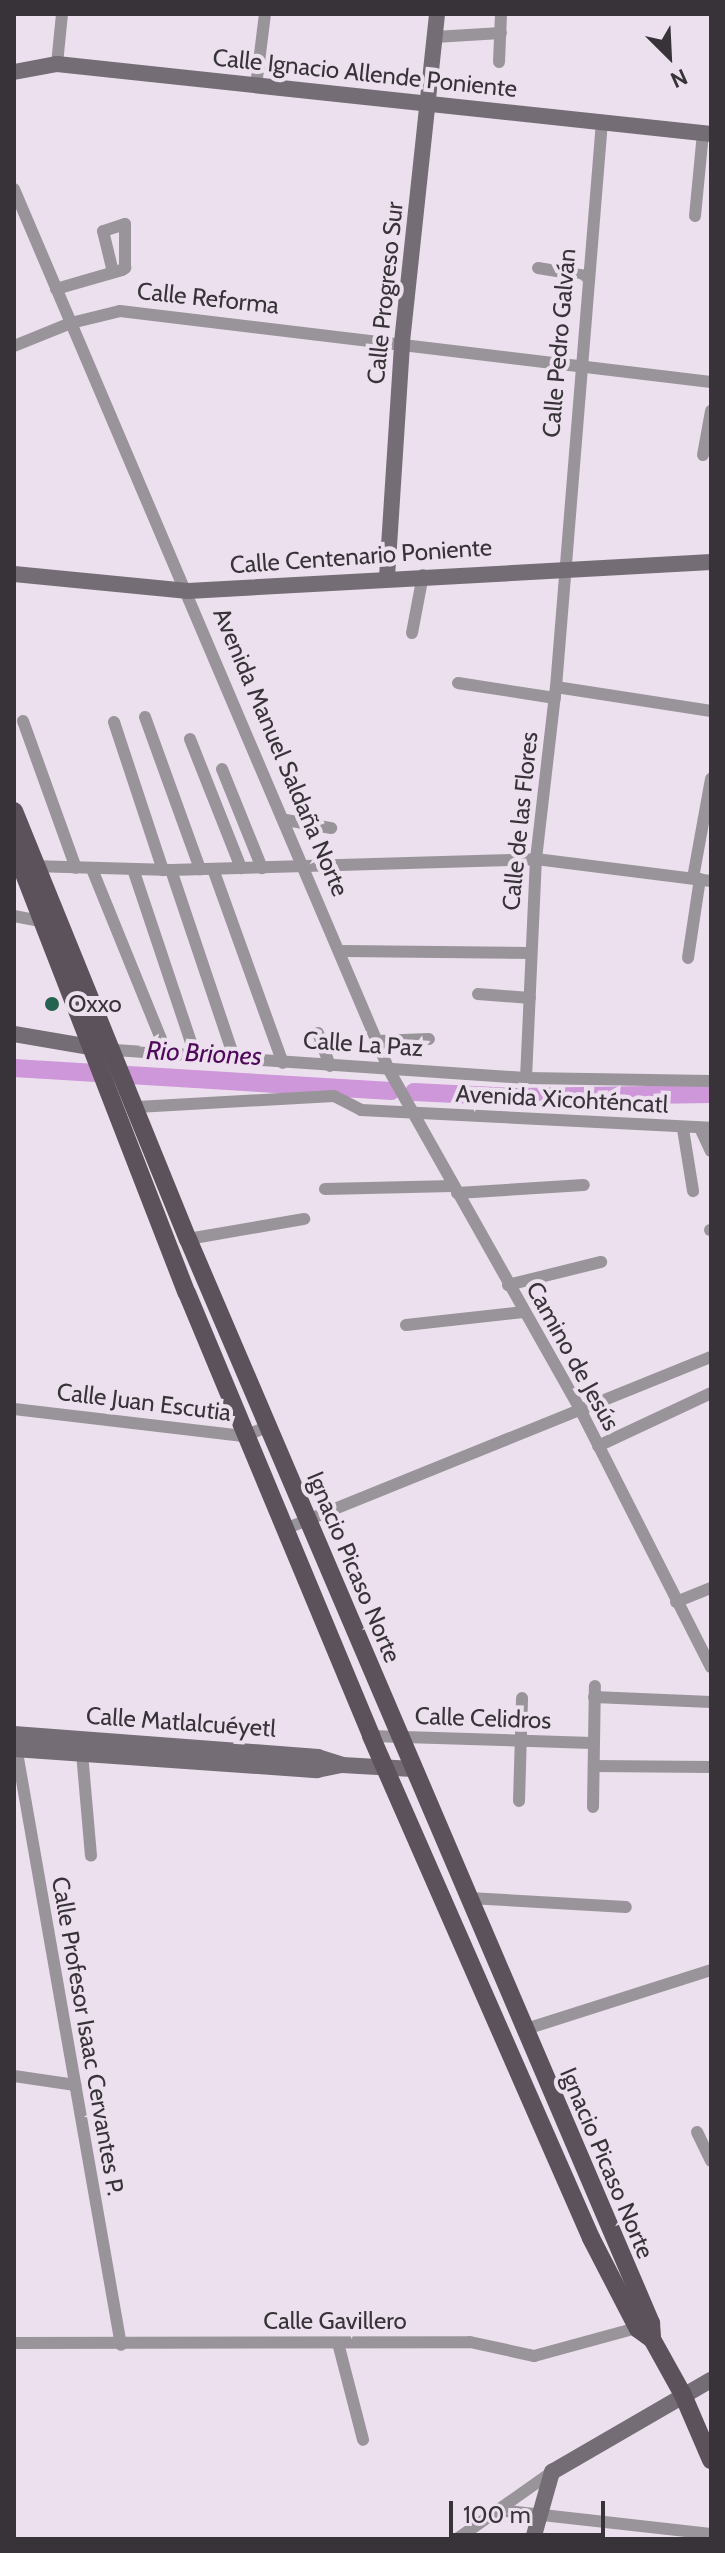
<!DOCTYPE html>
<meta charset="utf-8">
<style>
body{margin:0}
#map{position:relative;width:725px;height:2553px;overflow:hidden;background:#ece0ee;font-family:Cabin,sans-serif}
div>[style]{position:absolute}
.river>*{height:18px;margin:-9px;padding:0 9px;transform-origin:9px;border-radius:9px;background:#ce97d9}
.street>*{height:12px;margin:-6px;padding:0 6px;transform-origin:6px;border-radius:6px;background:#99949a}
.secondary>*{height:16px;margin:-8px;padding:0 8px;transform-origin:8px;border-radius:8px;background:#746d76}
.primary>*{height:18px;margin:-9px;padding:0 9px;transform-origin:9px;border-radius:9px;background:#5b525c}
.dots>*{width:22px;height:22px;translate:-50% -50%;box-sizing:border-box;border:4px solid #ece0ee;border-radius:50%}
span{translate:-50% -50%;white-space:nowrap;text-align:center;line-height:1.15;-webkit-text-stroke:8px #ece0ee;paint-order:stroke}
.street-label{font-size:24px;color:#383339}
.poi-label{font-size:24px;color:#383339}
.left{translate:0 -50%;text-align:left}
.water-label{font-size:26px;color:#4f095c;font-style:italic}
.frame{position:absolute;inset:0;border:16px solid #383339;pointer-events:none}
.north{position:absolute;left:629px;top:16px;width:80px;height:80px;-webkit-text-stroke:6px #ece0ee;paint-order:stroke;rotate:156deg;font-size:22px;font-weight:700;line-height:32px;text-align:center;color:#383339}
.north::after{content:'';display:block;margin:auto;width:28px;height:36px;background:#383339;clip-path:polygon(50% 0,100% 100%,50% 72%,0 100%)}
.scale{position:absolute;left:449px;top:2501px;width:156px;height:36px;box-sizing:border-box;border:4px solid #383339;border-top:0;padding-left:10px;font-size:24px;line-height:28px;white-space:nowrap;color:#383339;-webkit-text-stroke:6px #ece0ee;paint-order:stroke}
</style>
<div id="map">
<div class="river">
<i style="left:14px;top:1068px;width:378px;rotate:3.5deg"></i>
<i style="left:414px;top:1092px;width:103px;rotate:2.8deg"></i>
<i style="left:517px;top:1097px;width:194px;rotate:-0.9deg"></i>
</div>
<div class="street">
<i style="left:435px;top:37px;width:66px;rotate:-3.5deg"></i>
<i style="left:499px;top:62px;width:48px;rotate:-87.6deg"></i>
<i style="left:57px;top:64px;width:50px;rotate:-84.3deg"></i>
<i style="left:256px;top:86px;width:73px;rotate:-82.9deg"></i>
<i style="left:14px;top:189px;width:957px;rotate:66.94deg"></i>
<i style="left:389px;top:1070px;width:394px;rotate:60.6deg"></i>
<i style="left:582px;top:1413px;width:285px;rotate:63.1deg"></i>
<i style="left:695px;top:216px;width:83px;rotate:-84.5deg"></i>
<i style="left:538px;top:268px;width:50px;rotate:9.3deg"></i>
<i style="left:56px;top:289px;width:69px;rotate:-16.1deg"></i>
<i style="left:122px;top:270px;width:4px;rotate:-34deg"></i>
<i style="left:125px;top:268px;width:44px;rotate:-90deg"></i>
<i style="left:125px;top:224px;width:23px;rotate:162deg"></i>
<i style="left:103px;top:231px;width:42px;rotate:76.3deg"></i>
<i style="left:14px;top:346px;width:61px;rotate:-22deg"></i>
<i style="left:71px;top:323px;width:50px;rotate:-13.8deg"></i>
<i style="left:120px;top:311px;width:595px;rotate:6.85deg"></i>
<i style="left:703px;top:455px;width:45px;rotate:-79.7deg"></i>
<i style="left:412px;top:633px;width:59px;rotate:-79.3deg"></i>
<i style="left:458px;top:683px;width:98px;rotate:8.8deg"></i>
<i style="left:556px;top:687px;width:157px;rotate:8.8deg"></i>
<i style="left:145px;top:717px;width:162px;rotate:70.1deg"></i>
<i style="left:23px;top:721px;width:156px;rotate:70.2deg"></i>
<i style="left:114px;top:722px;width:156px;rotate:71.7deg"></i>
<i style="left:190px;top:739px;width:139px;rotate:68.4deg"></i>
<i style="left:222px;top:769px;width:107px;rotate:68deg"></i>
<i style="left:286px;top:820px;width:46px;rotate:10.1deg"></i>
<i style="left:32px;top:866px;width:139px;rotate:1.6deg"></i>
<i style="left:171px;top:870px;width:365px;rotate:-1.7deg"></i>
<i style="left:536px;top:859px;width:176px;rotate:7.2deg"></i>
<i style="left:92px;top:869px;width:200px;rotate:67.9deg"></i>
<i style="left:133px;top:869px;width:198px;rotate:71.5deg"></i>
<i style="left:213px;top:869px;width:206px;rotate:70.2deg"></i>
<i style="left:171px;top:870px;width:200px;rotate:71.4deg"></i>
<i style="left:693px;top:878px;width:101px;rotate:-79.7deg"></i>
<i style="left:14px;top:916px;width:31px;rotate:11deg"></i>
<i style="left:343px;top:951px;width:187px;rotate:0.6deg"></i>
<i style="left:688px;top:958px;width:80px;rotate:-81.4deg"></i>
<i style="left:478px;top:994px;width:52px;rotate:4.4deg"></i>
<i style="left:318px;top:1033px;width:35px;rotate:70deg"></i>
<i style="left:378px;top:1041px;width:51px;rotate:-2.2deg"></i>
<i style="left:115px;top:1050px;width:412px;rotate:3.9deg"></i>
<i style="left:526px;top:1078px;width:185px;rotate:0.9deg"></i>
<i style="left:526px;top:1078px;width:219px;rotate:-87.4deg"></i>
<i style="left:536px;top:859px;width:173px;rotate:-83.4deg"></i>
<i style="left:556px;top:687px;width:568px;rotate:-85.35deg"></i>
<i style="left:137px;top:1107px;width:197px;rotate:-3.2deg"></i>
<i style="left:334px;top:1096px;width:30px;rotate:27deg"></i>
<i style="left:361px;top:1110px;width:350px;rotate:2.9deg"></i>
<i style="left:683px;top:1129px;width:63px;rotate:80.8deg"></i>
<i style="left:701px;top:1130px;width:23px;rotate:65deg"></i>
<i style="left:325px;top:1189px;width:128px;rotate:-1.3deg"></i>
<i style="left:457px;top:1193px;width:127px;rotate:-3.6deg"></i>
<i style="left:710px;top:1230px;width:1px"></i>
<i style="left:188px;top:1239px;width:118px;rotate:-9.8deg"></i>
<i style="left:508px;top:1285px;width:96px;rotate:-13.9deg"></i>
<i style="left:406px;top:1325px;width:118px;rotate:-6.3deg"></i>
<i style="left:14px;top:1409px;width:233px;rotate:6.7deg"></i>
<i style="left:245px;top:1436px;width:25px;rotate:-23deg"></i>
<i style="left:598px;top:1446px;width:125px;rotate:-25.1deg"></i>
<i style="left:285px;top:1529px;width:459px;rotate:-22deg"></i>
<i style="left:676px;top:1602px;width:38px;rotate:-22deg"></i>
<i style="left:594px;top:1697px;width:117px;rotate:2.4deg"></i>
<i style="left:371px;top:1736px;width:221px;rotate:1.8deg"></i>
<i style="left:15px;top:1741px;width:613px;rotate:80.05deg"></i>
<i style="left:82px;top:1753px;width:103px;rotate:85deg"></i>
<i style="left:594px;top:1766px;width:117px;rotate:0.5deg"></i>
<i style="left:519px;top:1801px;width:103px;rotate:-88.3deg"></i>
<i style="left:593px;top:1807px;width:121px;rotate:-89.1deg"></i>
<i style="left:469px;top:1898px;width:157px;rotate:3.3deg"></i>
<i style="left:523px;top:2030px;width:197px;rotate:-17.7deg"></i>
<i style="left:14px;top:2076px;width:62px;rotate:8.4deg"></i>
<i style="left:697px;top:2132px;width:32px;rotate:64deg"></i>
<i style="left:14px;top:2343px;width:456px;rotate:-0.1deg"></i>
<i style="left:470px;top:2342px;width:66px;rotate:12.3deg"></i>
<i style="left:534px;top:2356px;width:114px;rotate:-15.3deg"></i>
<i style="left:338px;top:2343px;width:100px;rotate:75.5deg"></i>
<i style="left:498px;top:2510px;width:214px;rotate:6.4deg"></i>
<i style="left:457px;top:2539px;width:116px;rotate:-35.2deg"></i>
</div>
<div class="secondary">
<i style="left:14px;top:72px;width:44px;rotate:-10.5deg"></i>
<i style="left:57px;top:64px;width:658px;rotate:6.11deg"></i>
<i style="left:14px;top:574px;width:175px;rotate:5.6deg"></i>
<i style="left:188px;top:591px;width:524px;rotate:-3.17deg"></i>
<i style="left:387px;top:577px;width:235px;rotate:-86.3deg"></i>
<i style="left:402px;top:342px;width:330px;rotate:-83.9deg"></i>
<i style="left:14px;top:1034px;width:89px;rotate:9.7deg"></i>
<i style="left:14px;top:1734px;width:305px;rotate:4.3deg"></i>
<i style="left:318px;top:1757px;width:25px;rotate:18deg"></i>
<i style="left:342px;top:1765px;width:71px;rotate:3.2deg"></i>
<i style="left:14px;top:1749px;width:304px;rotate:4deg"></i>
<i style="left:317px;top:1770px;width:25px;rotate:-12deg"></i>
<i style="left:533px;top:2539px;width:70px;rotate:-74.2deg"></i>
<i style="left:552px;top:2472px;width:184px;rotate:-30.1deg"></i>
</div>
<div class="primary">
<i style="left:14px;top:811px;width:462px;rotate:67.9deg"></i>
<i style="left:188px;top:1239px;width:1179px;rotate:66.87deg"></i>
<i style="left:651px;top:2323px;width:16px;rotate:86deg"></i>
<i style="left:14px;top:848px;width:477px;rotate:68.8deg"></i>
<i style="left:187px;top:1293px;width:480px;rotate:67.4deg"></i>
<i style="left:371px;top:1736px;width:548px;rotate:66.33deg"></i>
<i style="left:591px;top:2238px;width:102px;rotate:62.7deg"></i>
<i style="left:638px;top:2329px;width:17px;rotate:36deg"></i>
<i style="left:652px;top:2339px;width:64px;rotate:61deg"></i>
<i style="left:683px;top:2395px;width:71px;rotate:66.7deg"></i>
</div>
<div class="dots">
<i style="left:52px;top:1004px;background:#236350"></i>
</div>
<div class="street-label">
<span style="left:365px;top:73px;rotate:6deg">Calle Ignacio Allende Poniente</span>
<span style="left:385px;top:293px;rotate:-84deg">Calle Progreso Sur</span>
<span style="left:208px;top:298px;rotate:6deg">Calle Reforma</span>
<span style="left:559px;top:343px;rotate:-85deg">Calle Pedro Galván</span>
<span style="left:361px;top:556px;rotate:-4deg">Calle Centenario Poniente</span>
<span style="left:281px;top:752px;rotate:67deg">Avenida Manuel Saldaña Norte</span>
<span style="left:520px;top:821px;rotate:-84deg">Calle de las Flores</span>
<span style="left:363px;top:1044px;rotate:4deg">Calle La Paz</span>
<span style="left:562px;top:1099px;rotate:3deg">Avenida Xicohténcatl</span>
<span style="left:573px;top:1356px;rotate:61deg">Camino de Jesús</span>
<span style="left:144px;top:1402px;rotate:7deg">Calle Juan Escutia</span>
<span style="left:354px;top:1567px;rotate:67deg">Ignacio Picaso Norte</span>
<span style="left:483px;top:1718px;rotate:2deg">Calle Celidros</span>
<span style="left:181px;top:1722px;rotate:4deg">Calle Matlalcuéyetl</span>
<span style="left:88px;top:2036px;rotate:80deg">Calle Profesor Isaac Cervantes P.</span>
<span style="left:607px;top:2163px;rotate:67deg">Ignacio Picaso Norte</span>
<span style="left:335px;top:2321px">Calle Gavillero</span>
</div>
<div class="poi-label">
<span class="left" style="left:68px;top:1004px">Oxxo</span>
</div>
<div class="water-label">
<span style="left:204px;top:1054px;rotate:3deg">Rio Briones</span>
</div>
<div class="frame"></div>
<div class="north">N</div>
<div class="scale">100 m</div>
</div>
